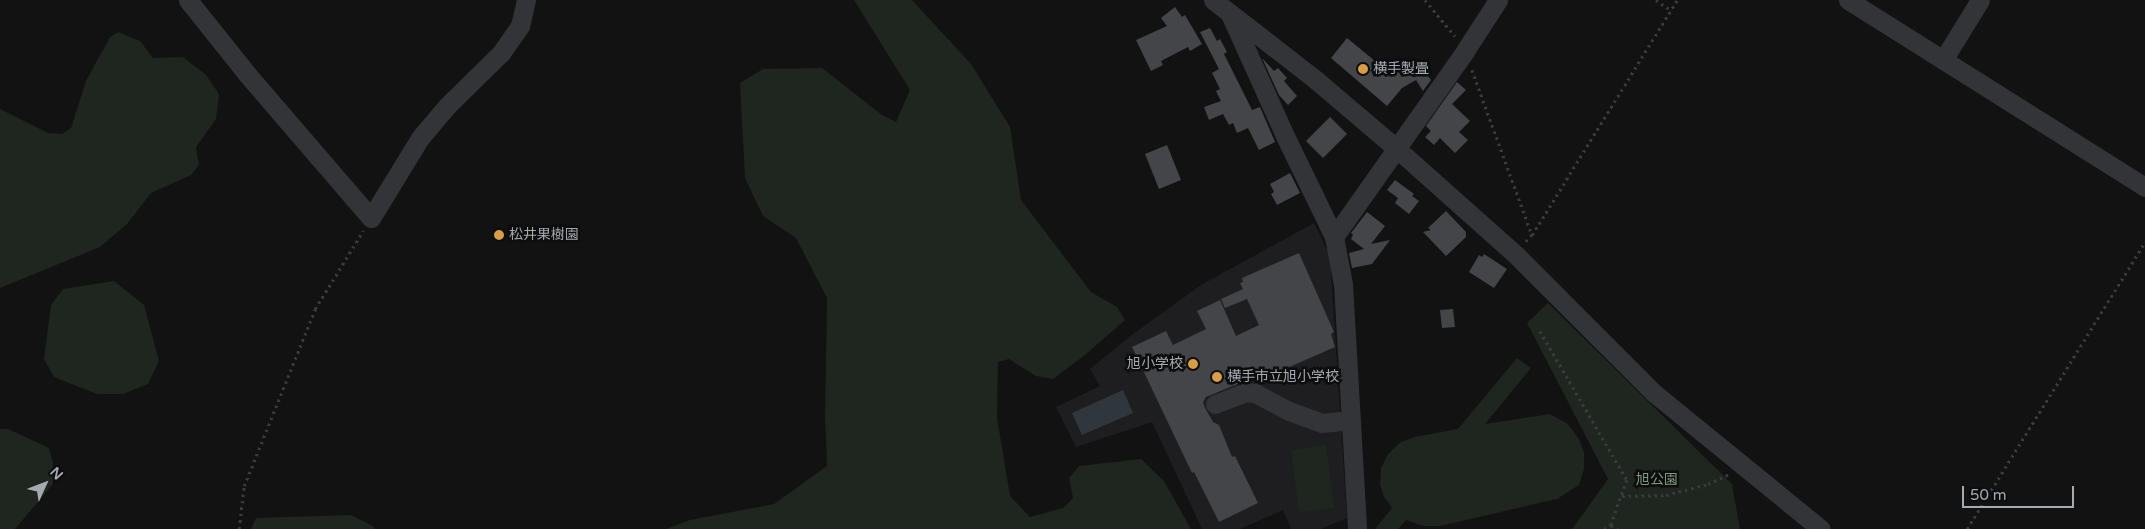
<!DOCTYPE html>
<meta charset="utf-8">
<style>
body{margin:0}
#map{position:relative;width:2145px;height:529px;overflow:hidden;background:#121213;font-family:"Varela Round","Noto Sans JP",sans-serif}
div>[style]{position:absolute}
.built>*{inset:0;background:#1e1e20}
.green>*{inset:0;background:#1f251f}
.water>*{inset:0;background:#2f373c}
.building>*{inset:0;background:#444548}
.path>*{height:2.5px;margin-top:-1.25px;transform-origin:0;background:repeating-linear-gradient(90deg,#3a3b3f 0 2.5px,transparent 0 6.5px)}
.minor>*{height:19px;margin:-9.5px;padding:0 9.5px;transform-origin:9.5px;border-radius:9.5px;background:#333438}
.dots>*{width:14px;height:14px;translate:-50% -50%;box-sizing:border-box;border:2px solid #0d0d0e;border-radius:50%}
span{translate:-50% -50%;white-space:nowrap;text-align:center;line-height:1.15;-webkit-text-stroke:5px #0d0d0e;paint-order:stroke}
.poi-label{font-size:14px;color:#a5aab2}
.left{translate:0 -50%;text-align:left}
.right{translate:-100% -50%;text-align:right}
.park-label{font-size:14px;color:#7f9b7e}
.north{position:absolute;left:20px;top:459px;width:50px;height:50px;-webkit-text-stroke:4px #0d0d0e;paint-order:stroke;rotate:47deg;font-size:14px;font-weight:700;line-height:20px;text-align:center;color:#a5aab2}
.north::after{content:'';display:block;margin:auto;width:18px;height:22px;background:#a5aab2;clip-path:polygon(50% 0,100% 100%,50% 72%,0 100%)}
.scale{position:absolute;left:1962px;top:486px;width:112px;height:22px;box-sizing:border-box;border:2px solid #a5aab2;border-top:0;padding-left:6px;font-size:15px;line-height:18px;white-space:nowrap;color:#a5aab2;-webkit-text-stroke:4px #0d0d0e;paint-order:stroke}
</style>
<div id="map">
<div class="built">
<i style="clip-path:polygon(1314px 223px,1330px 256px,1347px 518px,1321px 529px,1291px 529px,1283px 510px,1240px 529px,1202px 529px,1152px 422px,1076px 447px,1056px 407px,1100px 386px,1090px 369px,1129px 337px,1201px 285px)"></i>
</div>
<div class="green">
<i style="clip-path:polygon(854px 0,912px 0,971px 64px,1010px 127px,1021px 200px,1091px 292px,1117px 307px,1125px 320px,1085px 355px,1053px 379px,1036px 376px,1009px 359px,998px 362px,997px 417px,1010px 496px,1030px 517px,1063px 508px,1073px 498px,1069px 478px,1079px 466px,1141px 459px,1164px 481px,1191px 529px,666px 529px,690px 520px,774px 504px,827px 466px,825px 418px,827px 298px,796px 238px,763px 216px,745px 178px,740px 83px,763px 69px,822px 68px,882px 115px,896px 122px,910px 90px)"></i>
<i style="clip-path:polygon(118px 32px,140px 41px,153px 58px,183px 57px,206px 75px,219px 94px,216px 119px,196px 147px,199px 165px,191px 175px,151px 193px,127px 224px,100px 247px,0 288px,0 109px,48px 133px,62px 134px,71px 128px,86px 81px,110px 37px)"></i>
<i style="clip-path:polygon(114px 281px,144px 305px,159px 361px,148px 384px,123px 394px,97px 394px,54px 377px,44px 359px,51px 305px,63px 289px)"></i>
<i style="clip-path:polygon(1548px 303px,1732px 484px,1740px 529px,1570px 529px,1573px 528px,1608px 479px,1527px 323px)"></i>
<i style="clip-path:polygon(1517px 358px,1531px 368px,1485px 424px,1550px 414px,1568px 424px,1579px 439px,1584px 453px,1584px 469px,1579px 485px,1557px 499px,1440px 526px,1424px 526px,1406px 520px,1398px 529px,1375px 529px,1392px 508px,1384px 497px,1380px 484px,1381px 468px,1388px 454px,1401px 442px,1415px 437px,1458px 429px)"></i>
<i style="clip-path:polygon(0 429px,8px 429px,49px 448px,53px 463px,53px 484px,15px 529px,0 529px)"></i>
<i style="clip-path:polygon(1326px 445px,1334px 508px,1299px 512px,1291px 450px)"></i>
<i style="clip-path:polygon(351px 515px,373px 526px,375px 529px,251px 529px,256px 518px)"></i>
</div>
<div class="water">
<i style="clip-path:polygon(1123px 390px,1133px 413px,1082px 435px,1072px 413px)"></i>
</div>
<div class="building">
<i style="clip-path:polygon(1175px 7px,1182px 17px,1185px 15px,1202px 44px,1190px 51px,1188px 47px,1161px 61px,1163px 65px,1151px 71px,1136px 40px,1167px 26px,1161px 18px)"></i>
<i style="clip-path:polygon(1210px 28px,1217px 41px,1220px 39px,1227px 52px,1224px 54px,1252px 110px,1260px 107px,1275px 142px,1259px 150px,1248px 128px,1237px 133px,1233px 123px,1229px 125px,1223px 114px,1209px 120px,1204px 107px,1221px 101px,1216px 91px,1220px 89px,1212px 73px,1219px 69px,1200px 32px)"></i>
<i style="clip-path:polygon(1347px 38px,1392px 75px,1417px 60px,1431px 80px,1423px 91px,1416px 80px,1402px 88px,1387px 106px,1331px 58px)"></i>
<i style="clip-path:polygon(1262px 58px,1274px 71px,1278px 68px,1287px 78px,1284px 81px,1297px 96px,1288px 105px,1279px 95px)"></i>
<i style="clip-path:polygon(1457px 82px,1466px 90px,1452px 104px,1470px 121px,1459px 132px,1468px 140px,1455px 153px,1440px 138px,1434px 145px,1425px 137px,1431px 131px,1426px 126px)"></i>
<i style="clip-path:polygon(1330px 117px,1347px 134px,1323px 158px,1306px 141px)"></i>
<i style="clip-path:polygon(1167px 145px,1181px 180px,1159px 189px,1145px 154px)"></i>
<i style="clip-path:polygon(1290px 173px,1300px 193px,1277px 205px,1271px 194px,1274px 192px,1270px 184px)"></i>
<i style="clip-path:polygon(1395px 180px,1414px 194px,1412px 196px,1419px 201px,1409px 214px,1395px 203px,1398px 198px,1387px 190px)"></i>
<i style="clip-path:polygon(1446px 211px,1466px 232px,1466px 237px,1446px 256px,1423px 232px,1431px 230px,1428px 228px)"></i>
<i style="clip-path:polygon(1367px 212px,1385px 226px,1371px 244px,1390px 240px,1372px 264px,1352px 268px,1349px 253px,1364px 249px,1351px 239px,1353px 235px,1351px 233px)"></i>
<i style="clip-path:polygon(1299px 253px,1334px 332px,1331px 334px,1335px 347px,1269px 376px,1267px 372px,1206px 397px,1203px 402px,1205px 408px,1213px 422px,1219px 425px,1232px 457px,1235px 456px,1258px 503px,1219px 522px,1194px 472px,1192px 473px,1132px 347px,1166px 331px,1173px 345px,1206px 329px,1197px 311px,1220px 300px,1236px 336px,1259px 325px,1247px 299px,1225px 308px,1221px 299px,1243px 289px,1240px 283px,1243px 282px,1242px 278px)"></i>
<i style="clip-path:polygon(1484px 254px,1507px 269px,1494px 288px,1469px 272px,1479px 255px,1482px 257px)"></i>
<i style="clip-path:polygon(1453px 309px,1455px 327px,1442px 328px,1440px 310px)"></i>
</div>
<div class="path">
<i style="left:1425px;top:0;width:47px;rotate:50.2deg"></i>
<i style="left:1656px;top:0;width:18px;rotate:34deg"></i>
<i style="left:1472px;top:70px;width:176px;rotate:70deg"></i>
<i style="left:1532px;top:235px;width:9px;rotate:131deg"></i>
<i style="left:1532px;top:235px;width:276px;rotate:-58.3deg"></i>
<i style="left:1540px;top:331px;width:173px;rotate:59.7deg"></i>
<i style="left:1627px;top:480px;width:48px;rotate:109.6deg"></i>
<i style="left:1622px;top:496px;width:44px;rotate:-1.3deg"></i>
<i style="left:1666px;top:495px;width:43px;rotate:-14.7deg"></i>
<i style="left:1708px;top:484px;width:23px;rotate:-25deg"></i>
<i style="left:239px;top:529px;width:43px;rotate:-83.4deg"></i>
<i style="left:244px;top:486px;width:191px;rotate:-68.1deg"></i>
<i style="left:315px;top:309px;width:92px;rotate:-58.4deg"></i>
<i style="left:1604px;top:529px;width:8px;rotate:-30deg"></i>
<i style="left:1611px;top:525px;width:8px;rotate:30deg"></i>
<i style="left:1967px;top:529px;width:338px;rotate:-58.2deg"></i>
</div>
<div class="minor">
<i style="left:188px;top:0;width:95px;rotate:51.4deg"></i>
<i style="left:247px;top:74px;width:190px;rotate:49.3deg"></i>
<i style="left:371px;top:218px;width:94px;rotate:-58.5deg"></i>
<i style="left:420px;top:138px;width:42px;rotate:-49.8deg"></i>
<i style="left:447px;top:106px;width:76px;rotate:-44.5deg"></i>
<i style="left:501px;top:53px;width:33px;rotate:-55deg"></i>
<i style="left:520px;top:26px;width:27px;rotate:-77deg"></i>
<i style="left:1213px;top:0;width:130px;rotate:37.8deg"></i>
<i style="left:1316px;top:80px;width:105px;rotate:40.4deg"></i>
<i style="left:1396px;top:148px;width:161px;rotate:41.7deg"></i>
<i style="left:1516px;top:255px;width:195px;rotate:45deg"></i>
<i style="left:1654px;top:393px;width:215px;rotate:39.2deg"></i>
<i style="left:1848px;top:0;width:351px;rotate:32.2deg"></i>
<i style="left:1230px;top:14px;width:136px;rotate:65.7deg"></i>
<i style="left:1286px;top:138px;width:110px;rotate:64.1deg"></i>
<i style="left:1334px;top:237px;width:48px;rotate:79.2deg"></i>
<i style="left:1343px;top:284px;width:245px;rotate:86.7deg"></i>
<i style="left:1943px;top:60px;width:70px;rotate:-58.3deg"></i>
<i style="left:1334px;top:237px;width:228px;rotate:-54.8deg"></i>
<i style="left:1465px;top:51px;width:61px;rotate:-57.1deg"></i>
<i style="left:1215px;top:404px;width:33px;rotate:-21deg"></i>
<i style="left:1246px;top:392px;width:9px;rotate:6deg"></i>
<i style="left:1255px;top:393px;width:38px;rotate:28deg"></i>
<i style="left:1289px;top:411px;width:35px;rotate:20deg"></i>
<i style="left:1322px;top:423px;width:29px;rotate:-6deg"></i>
</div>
<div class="dots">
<i style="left:1363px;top:69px;background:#d99d44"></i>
<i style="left:499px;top:235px;background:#d99d44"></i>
<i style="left:1193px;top:364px;background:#d99d44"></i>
<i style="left:1217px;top:377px;background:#d99d44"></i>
</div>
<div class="poi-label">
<span class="left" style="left:1373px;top:69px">横手製畳</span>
<span class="left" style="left:509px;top:235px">松井果樹園</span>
<span class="right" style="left:1183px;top:364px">旭小学校</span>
<span class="left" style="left:1227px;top:377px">横手市立旭小学校</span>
</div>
<div class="park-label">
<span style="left:1657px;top:480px">旭公園</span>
</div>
<div class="north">N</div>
<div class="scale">50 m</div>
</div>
